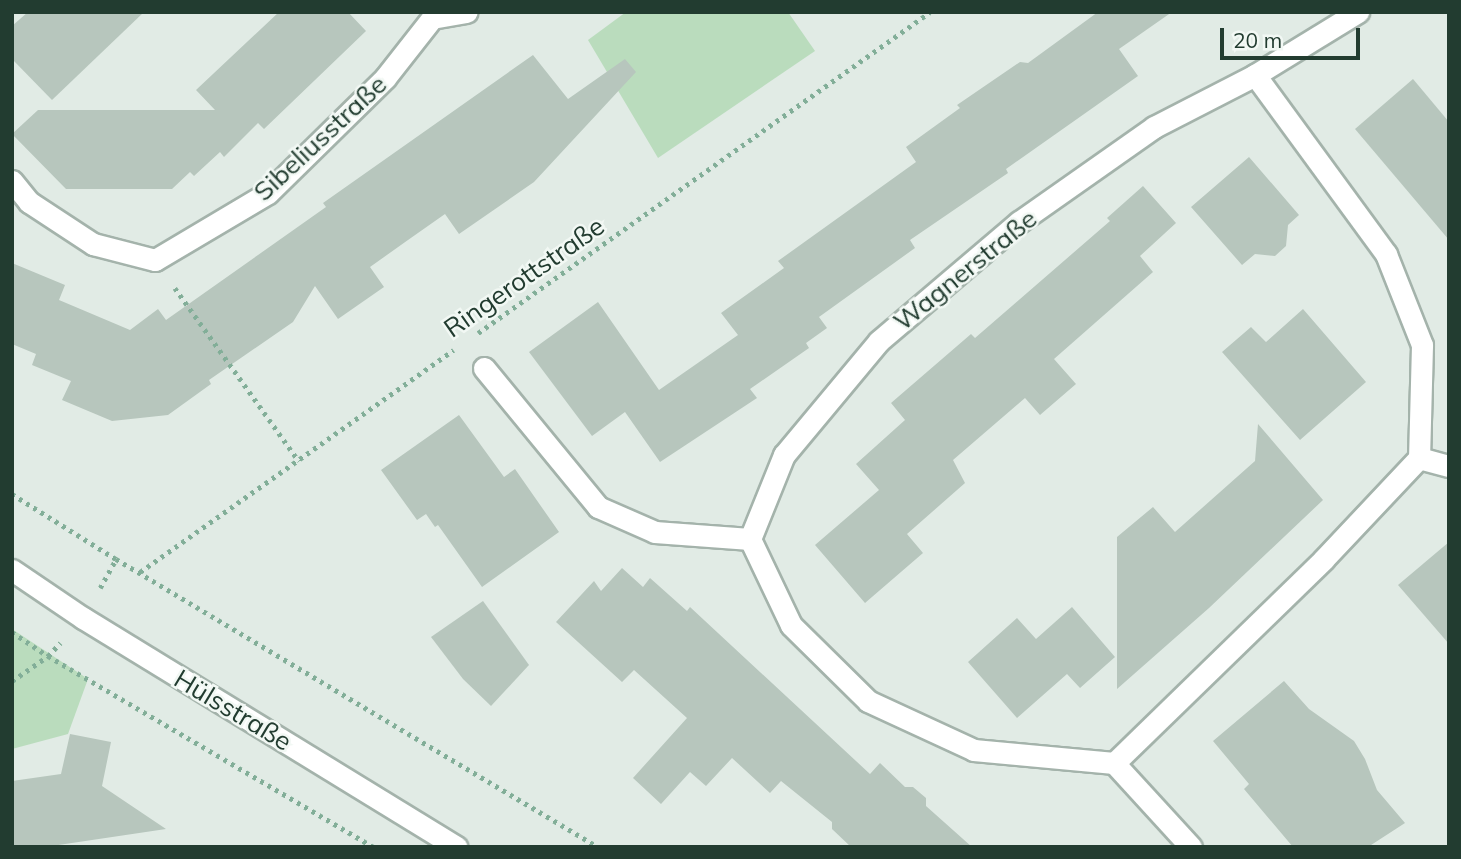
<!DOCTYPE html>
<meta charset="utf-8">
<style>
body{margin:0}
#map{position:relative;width:1461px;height:859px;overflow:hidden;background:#e1ebe5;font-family:Mulish,sans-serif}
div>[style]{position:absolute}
.green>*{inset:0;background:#badcbd}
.building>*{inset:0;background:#b7c6bd}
.path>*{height:4.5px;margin-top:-2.25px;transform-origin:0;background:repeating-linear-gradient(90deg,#82ae98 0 3.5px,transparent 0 8.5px)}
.roads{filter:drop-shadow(2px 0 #a4b3ab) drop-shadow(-2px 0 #a4b3ab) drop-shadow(0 2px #a4b3ab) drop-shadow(0 -2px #a4b3ab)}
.street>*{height:21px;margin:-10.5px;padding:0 10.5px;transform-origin:10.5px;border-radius:10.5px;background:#fff}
.secondary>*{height:21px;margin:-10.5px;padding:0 10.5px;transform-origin:10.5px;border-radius:10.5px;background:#fff}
span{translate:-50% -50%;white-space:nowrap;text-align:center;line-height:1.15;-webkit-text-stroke:5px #f2f8f4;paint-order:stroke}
.street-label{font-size:26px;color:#223c30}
.frame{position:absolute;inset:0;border:14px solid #223c30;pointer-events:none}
.scale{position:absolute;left:1220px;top:28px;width:140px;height:32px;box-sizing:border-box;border:4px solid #223c30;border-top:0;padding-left:9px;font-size:21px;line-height:24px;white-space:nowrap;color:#223c30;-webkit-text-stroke:5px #f2f8f4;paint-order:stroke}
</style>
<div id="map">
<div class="green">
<i style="clip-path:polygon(626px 12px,788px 12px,815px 51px,658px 158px,588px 40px)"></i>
<i style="clip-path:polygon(12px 629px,88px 679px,68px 734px,12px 749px)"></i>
</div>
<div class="building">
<i style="clip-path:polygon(28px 12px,144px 12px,52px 100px,12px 59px,12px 26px)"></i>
<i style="clip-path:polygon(279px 12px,348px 12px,366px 31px,264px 129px,258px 123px,224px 157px,220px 152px,194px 176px,190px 172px,172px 189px,66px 189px,12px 134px,38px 110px,215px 110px,196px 90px)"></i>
<i style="clip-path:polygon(1098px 12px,1172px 12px,1119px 49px,1138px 76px,1006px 169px,1008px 173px,910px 240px,915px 248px,819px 317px,827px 328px,806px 343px,809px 348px,750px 389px,757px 398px,660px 462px,625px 412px,592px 436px,529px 352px,598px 302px,659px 390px,738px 335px,721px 313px,784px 268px,778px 261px,916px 162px,906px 147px,960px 108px,957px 105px,1020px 62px,1028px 63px)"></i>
<i style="clip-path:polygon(533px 55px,568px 99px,625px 59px,636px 72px,534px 182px,459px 234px,445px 214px,408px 240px,370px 267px,384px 287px,338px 319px,315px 286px,293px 322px,209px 380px,211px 384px,168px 415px,112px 421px,62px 400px,71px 381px,32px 365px,36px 354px,12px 344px,12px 263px,65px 285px,59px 300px,130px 330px,158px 309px,166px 320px,326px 207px,323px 203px)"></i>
<i style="clip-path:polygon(1413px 79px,1449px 122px,1449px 240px,1355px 129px)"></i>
<i style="clip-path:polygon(1249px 157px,1299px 215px,1288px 225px,1286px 246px,1275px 256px,1255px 254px,1242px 265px,1191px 207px)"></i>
<i style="clip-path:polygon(1143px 186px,1176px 223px,1140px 256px,1153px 272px,1054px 359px,1076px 384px,1040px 415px,1025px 398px,953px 460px,965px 483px,907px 534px,923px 553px,865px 603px,815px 545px,879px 490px,856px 464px,905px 420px,891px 403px,971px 334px,975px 338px,1110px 221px,1107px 218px)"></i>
<i style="clip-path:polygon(1303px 309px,1366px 382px,1300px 440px,1222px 352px,1251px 327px,1266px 342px)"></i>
<i style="clip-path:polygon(459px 415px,504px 477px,515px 469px,559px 532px,482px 587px,438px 525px,435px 527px,426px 514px,417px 520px,381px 470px)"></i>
<i style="clip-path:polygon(1258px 424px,1323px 500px,1209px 608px,1117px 689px,1117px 537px,1153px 507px,1175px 532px,1255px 461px)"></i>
<i style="clip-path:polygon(1449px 542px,1449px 644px,1398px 585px)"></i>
<i style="clip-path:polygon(622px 568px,643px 587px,650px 578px,687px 611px,690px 607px,870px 774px,880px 763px,905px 787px,913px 787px,926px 798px,926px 806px,972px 847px,851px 847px,832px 829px,832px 822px,781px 781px,770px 793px,732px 758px,706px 786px,690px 772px,661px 804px,633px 778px,687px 718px,634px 670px,622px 682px,556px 622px,594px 581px,601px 591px)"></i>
<i style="clip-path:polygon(483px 601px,529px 665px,491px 706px,463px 679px,431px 637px)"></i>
<i style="clip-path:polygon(1072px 607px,1115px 657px,1080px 688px,1067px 674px,1017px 718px,968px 662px,1017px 618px,1036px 639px)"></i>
<i style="clip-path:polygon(1284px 681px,1309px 709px,1354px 741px,1365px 759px,1377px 790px,1405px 823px,1368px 847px,1293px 847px,1244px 789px,1249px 784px,1213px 741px)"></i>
<i style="clip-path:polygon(70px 734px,111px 742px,102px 786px,166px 829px,45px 847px,12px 847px,12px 781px,61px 774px)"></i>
</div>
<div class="path">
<i style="left:175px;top:288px;width:213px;rotate:54.4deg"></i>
<i style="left:478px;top:333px;width:554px;rotate:-35.38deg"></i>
<i style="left:12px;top:494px;width:123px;rotate:32deg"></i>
<i style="left:116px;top:559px;width:561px;rotate:30.86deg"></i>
<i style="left:140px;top:572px;width:384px;rotate:-35.3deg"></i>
<i style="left:100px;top:588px;width:33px;rotate:-61deg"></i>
<i style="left:12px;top:632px;width:43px;rotate:33.7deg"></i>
<i style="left:48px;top:656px;width:377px;rotate:30.4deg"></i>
<i style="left:12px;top:681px;width:44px;rotate:-34.8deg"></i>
<i style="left:48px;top:656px;width:18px;rotate:-47deg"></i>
</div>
<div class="roads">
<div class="street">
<i style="left:1255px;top:75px;width:222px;rotate:53.8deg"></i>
<i style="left:1386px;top:254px;width:98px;rotate:68.4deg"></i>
<i style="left:1422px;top:345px;width:113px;rotate:91.5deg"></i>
<i style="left:1419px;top:458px;width:140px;rotate:133.3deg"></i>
<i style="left:1323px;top:560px;width:291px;rotate:135.8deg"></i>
<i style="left:1114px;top:763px;width:141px;rotate:-174.7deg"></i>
<i style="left:974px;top:750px;width:117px;rotate:-155.2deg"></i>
<i style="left:868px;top:701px;width:108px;rotate:-135.4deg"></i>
<i style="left:791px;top:625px;width:95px;rotate:-115.5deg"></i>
<i style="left:750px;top:539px;width:91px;rotate:-68deg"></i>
<i style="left:784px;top:455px;width:148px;rotate:-50.2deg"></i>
<i style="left:879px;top:341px;width:184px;rotate:-40.4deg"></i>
<i style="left:1019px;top:222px;width:165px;rotate:-35.1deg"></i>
<i style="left:1154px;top:127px;width:114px;rotate:-27.2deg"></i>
<i style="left:1255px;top:75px;width:121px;rotate:-31.5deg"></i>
<i style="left:12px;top:181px;width:27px;rotate:51deg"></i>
<i style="left:29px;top:202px;width:77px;rotate:33.3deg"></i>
<i style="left:93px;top:244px;width:64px;rotate:14.5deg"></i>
<i style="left:155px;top:260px;width:131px;rotate:-30.7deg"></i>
<i style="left:268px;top:193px;width:164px;rotate:-44.5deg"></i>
<i style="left:385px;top:78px;width:76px;rotate:-51.9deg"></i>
<i style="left:432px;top:18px;width:35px;rotate:-10deg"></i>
<i style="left:484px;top:368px;width:180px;rotate:50.6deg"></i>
<i style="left:598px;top:507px;width:62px;rotate:23.7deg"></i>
<i style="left:655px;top:532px;width:95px;rotate:4.2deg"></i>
<i style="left:1419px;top:458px;width:31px;rotate:15deg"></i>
<i style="left:1114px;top:763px;width:114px;rotate:47.5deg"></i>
</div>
<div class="secondary">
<i style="left:12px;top:570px;width:86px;rotate:34.1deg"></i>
<i style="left:83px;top:618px;width:438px;rotate:31.5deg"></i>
</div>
</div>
<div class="street-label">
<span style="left:320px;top:138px;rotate:-43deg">Sibeliusstraße</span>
<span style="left:965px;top:270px;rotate:-39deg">Wagnerstraße</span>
<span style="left:524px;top:277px;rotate:-35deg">Ringerottstraße</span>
<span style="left:233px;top:710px;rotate:31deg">Hülsstraße</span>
</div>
<div class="frame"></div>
<div class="scale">20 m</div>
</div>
